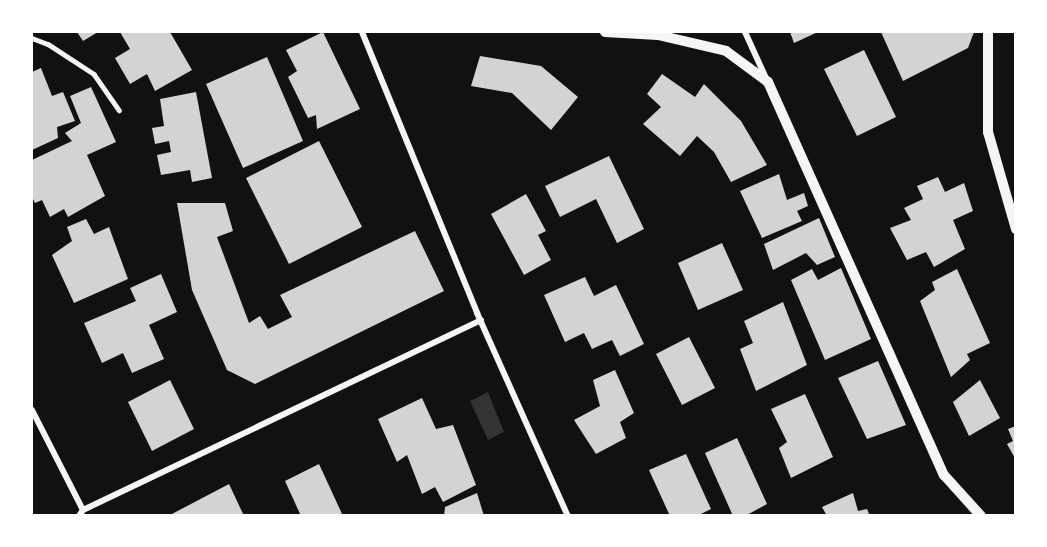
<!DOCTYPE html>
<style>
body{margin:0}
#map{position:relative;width:1047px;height:547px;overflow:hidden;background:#111;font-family:Lato,sans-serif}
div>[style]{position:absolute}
.water>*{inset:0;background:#333}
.building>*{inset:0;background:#d3d3d3}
.service>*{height:4.5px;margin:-2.25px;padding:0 2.25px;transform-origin:2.25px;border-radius:2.25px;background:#f5f5f5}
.minor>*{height:6px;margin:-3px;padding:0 3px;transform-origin:3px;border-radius:3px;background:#f5f5f5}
.tertiary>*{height:10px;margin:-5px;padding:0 5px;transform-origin:5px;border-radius:5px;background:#f5f5f5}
span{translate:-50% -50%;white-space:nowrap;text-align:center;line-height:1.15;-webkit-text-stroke:5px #fff;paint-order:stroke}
.frame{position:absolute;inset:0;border:33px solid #fff;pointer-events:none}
</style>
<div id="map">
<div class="water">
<i style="clip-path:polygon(488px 392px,504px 432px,488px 440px,470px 401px)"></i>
</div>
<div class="building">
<i style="clip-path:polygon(77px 32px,98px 32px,83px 41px)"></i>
<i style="clip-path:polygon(120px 32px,170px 32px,192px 70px,155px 91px,147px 74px,130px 84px,115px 58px,130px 49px)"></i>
<i style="clip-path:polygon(323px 32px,360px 109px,317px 129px,316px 115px,308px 118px,288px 77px,297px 71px,286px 50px)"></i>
<i style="clip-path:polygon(790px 32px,818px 32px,794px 43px)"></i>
<i style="clip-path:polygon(881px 32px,974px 32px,968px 48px,903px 81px)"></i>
<i style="clip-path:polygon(864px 50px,896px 117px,857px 136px,824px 69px)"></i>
<i style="clip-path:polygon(480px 56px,541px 66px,578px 97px,551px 130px,512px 93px,471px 86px)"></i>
<i style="clip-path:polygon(267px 57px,303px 141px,243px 168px,206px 84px)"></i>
<i style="clip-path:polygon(41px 68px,52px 96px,63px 92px,75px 121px,57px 127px,58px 138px,32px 150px,32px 72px)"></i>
<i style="clip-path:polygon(662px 74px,695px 97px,704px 84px,741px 121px,767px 165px,731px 182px,714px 152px,697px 136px,680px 156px,643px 124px,661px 107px,647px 94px)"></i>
<i style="clip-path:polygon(91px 87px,116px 142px,87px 155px,105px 196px,68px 217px,64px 209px,50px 217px,42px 200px,35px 203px,32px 197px,32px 160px,72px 141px,65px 133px,81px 123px,70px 96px)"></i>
<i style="clip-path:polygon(196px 92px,212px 178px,192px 182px,190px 170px,161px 175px,157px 155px,171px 152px,169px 141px,155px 144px,152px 128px,164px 126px,160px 99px)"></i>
<i style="clip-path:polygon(319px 141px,362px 227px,289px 264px,246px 178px)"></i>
<i style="clip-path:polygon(609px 156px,644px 229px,617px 243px,596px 199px,560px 217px,545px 186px)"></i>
<i style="clip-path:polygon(779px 174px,787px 200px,804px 193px,808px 206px,797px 211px,802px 221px,762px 238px,740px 191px)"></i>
<i style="clip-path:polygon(938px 177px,945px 192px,964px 183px,973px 211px,953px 220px,965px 249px,934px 267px,926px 252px,907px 260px,890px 228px,911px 220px,904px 208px,923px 199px,917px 186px)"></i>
<i style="clip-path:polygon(526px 194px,546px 231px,538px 235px,551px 260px,524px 275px,491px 214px)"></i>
<i style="clip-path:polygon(177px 203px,225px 203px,233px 231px,217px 237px,249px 323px,260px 316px,268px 329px,292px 317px,280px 295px,415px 231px,444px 291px,255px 384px,227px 370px,192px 290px)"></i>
<i style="clip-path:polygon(819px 218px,835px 257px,817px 265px,806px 253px,773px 270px,764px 244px)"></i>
<i style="clip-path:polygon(86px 219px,94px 234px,109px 227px,128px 279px,74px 303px,52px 255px,72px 241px,67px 227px)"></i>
<i style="clip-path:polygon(722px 243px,743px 290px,698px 310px,678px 263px)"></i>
<i style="clip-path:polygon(841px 268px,871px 339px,825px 360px,791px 280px,812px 269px,818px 280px)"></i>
<i style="clip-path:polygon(957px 269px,990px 343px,967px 354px,970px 360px,951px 377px,920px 301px,935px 290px,932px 282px)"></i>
<i style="clip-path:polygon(161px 274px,177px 312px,149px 325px,164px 359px,132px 373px,123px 353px,102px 363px,84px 323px,136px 301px,130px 288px)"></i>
<i style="clip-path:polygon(585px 277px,594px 296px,616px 285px,644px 344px,620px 356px,612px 340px,592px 349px,584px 333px,565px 342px,544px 295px)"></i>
<i style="clip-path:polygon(783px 302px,807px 365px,756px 391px,740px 349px,753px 343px,744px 321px)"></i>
<i style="clip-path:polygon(689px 337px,715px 388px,682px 405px,656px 354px)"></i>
<i style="clip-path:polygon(878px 361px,906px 425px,867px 439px,838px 378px)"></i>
<i style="clip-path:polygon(615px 370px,634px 413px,620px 422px,626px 438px,596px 454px,574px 420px,600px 406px,593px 380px)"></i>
<i style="clip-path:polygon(170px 380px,194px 429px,152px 451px,128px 402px)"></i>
<i style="clip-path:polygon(980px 380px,1000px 418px,969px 436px,953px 402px)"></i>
<i style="clip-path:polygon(805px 394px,833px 457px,791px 478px,779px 448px,787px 442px,771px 409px)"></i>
<i style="clip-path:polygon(422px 398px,436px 429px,453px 425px,476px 485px,443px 502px,435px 487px,422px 494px,407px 455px,397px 462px,378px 419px)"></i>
<i style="clip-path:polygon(1016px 426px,1016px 460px,1007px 444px,1013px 441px,1008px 429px)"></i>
<i style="clip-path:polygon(737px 438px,767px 504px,745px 516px,733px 516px,705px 453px)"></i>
<i style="clip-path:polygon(686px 454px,711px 509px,697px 516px,670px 516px,649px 470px)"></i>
<i style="clip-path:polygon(319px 464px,343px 516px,301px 516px,285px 481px)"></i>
<i style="clip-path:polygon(229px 484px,244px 516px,168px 516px)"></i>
<i style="clip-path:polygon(477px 493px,484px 516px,444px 516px,445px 507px)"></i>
<i style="clip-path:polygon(853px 493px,858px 511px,867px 509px,870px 516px,827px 516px,822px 507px)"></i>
</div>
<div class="service">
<i style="left:32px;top:38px;width:17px;rotate:21deg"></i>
<i style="left:48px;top:44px;width:55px;rotate:33.1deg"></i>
<i style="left:94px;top:74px;width:44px;rotate:55.2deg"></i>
</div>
<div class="minor">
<i style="left:362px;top:32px;width:304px;rotate:67.7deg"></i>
<i style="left:477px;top:313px;width:222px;rotate:65.9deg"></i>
<i style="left:745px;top:32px;width:51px;rotate:65.5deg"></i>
<i style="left:32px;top:410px;width:112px;rotate:63deg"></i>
<i style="left:79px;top:516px;width:7px;rotate:-56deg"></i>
<i style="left:83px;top:510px;width:441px;rotate:-25.5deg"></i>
</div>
<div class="tertiary">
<i style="left:605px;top:32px;width:53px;rotate:3.2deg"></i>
<i style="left:658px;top:35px;width:70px;rotate:13.2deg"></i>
<i style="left:726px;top:51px;width:52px;rotate:36.4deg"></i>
<i style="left:768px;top:82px;width:431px;rotate:65.9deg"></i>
<i style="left:944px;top:475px;width:55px;rotate:47.9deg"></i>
<i style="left:988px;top:32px;width:100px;rotate:90deg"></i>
<i style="left:988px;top:132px;width:101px;rotate:73.9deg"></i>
</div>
<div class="frame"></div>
</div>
